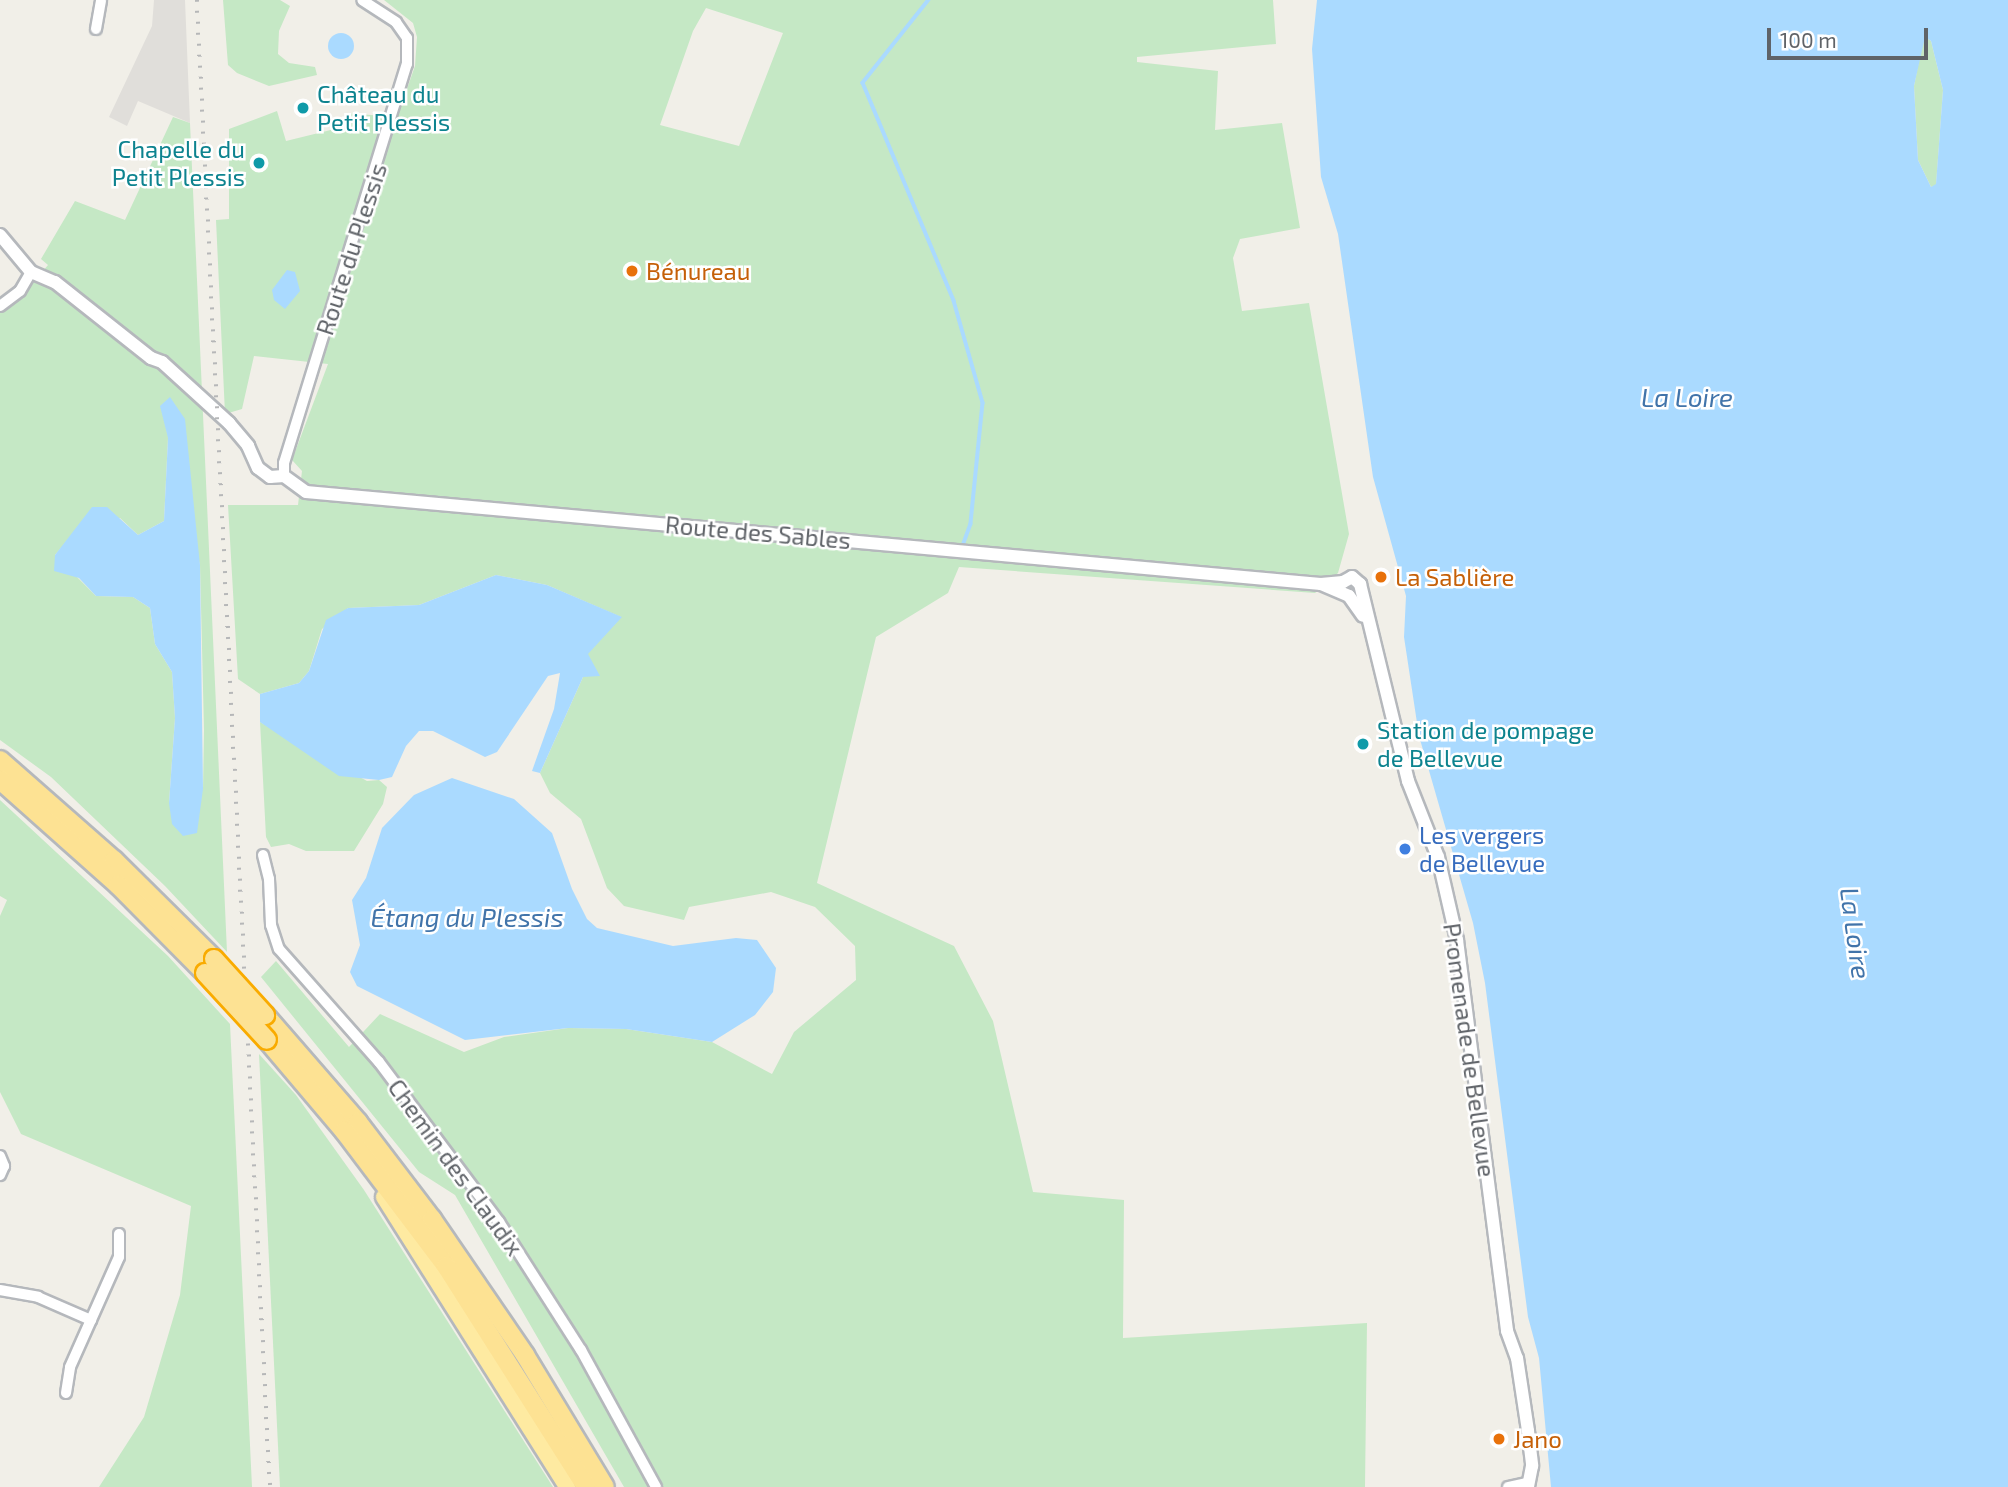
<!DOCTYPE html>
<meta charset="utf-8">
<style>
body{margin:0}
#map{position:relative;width:2008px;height:1487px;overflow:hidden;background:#f1efe8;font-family:"Exo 2",sans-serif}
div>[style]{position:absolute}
.industrial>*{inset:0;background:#e0deda}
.green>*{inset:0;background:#c5e8c5}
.water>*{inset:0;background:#aadaff}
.round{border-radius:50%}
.stream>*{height:3.5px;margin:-1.75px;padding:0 1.75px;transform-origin:1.75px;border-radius:1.75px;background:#aadaff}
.roads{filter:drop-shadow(2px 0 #b5b8bc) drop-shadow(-2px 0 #b5b8bc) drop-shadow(0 2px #b5b8bc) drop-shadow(0 -2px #b5b8bc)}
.minor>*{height:10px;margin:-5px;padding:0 5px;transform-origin:5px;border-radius:5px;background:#fff}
.tertiary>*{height:12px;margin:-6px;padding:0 6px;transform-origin:6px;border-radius:6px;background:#fff}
.trunk>*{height:16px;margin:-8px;padding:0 8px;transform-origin:8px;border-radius:8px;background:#feeaa1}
.motorway>*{height:18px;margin:-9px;padding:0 9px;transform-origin:9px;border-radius:9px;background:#fde293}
.rail>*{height:3.5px;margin-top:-1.75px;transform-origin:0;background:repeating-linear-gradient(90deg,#b6b7b8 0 2px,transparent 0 11px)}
.bridges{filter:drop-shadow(2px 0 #f9ab00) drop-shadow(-2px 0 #f9ab00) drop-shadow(0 2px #f9ab00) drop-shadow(0 -2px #f9ab00)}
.motorway-bridge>*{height:18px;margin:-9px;padding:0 9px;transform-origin:9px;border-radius:9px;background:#fde293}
.dots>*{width:19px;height:19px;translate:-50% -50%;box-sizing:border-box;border:4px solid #fff;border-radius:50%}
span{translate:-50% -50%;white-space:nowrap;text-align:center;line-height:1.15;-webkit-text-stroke:5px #fff;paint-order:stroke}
.culture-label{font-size:24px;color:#0d838f}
.left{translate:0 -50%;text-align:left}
.right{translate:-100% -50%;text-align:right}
.street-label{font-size:24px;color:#5f6368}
.food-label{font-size:24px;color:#c56008}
.shop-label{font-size:24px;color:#366cbe}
.water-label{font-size:26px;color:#4174aa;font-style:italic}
.scale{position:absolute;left:1767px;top:28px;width:161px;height:32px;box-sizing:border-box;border:4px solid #5f6368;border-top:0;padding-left:9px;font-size:21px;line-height:24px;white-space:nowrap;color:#5f6368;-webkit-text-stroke:5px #fff;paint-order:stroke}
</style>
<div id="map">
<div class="industrial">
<i style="clip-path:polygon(154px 0,185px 0,190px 123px,138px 101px,127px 126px,109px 117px,152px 26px)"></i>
</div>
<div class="green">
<i style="clip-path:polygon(223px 0,280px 0,290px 6px,279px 31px,278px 54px,289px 63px,315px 67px,317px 75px,269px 86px,237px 73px,228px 65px)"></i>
<i style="clip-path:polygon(evenodd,384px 0,1273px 0,1276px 44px,1137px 57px,1137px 62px,1218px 71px,1215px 130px,1282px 123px,1300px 228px,1240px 239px,1233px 258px,1242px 311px,1309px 303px,1349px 534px,1338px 573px,1315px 593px,959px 567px,948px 593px,876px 637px,817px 883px,954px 946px,993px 1021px,1033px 1192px,1124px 1200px,1123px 1338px,1367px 1323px,1365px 1487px,624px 1487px,455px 1195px,419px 1172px,261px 977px,276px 961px,349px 1047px,380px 1014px,464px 1052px,504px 1037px,568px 1028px,626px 1029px,712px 1042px,772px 1074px,794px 1032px,856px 980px,855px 946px,815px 907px,771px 892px,689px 907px,684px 920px,624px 906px,607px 888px,581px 819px,550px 793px,540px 773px,583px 677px,587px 654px,621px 617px,547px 585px,496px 575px,419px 605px,348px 608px,322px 629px,309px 671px,299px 683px,260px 694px,238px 679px,228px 505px,298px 505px,302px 471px,292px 460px,328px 364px,254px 356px,242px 409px,225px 414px,216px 220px,229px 219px,229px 129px,277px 111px,286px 141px,347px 126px,345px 113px,397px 117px,415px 66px,417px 37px,413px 23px,384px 0,706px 8px,783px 33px,739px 146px,660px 125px,693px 31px,706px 8px)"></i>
<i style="clip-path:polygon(1924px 36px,1931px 41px,1943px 90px,1936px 185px,1931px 187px,1918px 160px,1914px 86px)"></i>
<i style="clip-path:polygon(evenodd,173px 117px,190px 123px,227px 952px,165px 886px,51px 777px,0 740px,0 311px,26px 291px,48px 265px,41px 259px,75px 201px,125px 220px,173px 117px,160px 406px,200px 565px,204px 730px,203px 789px,169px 803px,175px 718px,172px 672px,155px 644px,150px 608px,133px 597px,96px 596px,55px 555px,66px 542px,120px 518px,138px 535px,164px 521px,168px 438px,160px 406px)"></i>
<i style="clip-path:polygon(260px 722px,367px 781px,379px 780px,387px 787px,383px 804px,354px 851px,306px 851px,289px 844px,271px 847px,266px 837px)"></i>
<i style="clip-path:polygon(0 800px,168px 956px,230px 1024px,252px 1487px,99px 1487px,144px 1417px,180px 1295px,191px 1206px,21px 1134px,0 1092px,0 916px,7px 900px,0 896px)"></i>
<i style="clip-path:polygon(259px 1054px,296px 1095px,364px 1190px,553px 1487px,280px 1487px)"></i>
</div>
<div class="water">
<i style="clip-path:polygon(evenodd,1317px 0,2008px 0,2008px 1487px,1551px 1487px,1539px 1358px,1528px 1317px,1485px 983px,1473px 923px,1419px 736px,1404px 637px,1406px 596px,1373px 477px,1338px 234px,1321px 177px,1312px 49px,1317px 0,1925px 37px,1931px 41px,1943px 90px,1936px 184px,1931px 187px,1918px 160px,1914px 86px,1925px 37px)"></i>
<i class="round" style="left:328px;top:33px;width:26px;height:26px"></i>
<i style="clip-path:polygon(287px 270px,295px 272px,300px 291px,285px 309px,274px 300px,272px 290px)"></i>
<i style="clip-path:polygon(170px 397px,185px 419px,200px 565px,203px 789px,197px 833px,183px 836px,172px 824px,169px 803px,175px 718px,172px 672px,155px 644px,150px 608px,133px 597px,96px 596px,79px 578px,54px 571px,55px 555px,92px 507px,107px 507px,138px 535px,164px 521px,168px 438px,160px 406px)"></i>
<i style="clip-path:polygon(496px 575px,547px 585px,622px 617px,588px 654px,600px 676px,583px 677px,540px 773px,532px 771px,554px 709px,560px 673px,548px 676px,497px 752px,485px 757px,433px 731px,419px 731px,406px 746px,392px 777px,379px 780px,339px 776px,260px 722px,260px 694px,299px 683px,309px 671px,326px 620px,348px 608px,419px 605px)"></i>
<i style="clip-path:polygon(452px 778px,514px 799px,552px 833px,572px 889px,587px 919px,597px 928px,673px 946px,736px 938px,757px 940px,776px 968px,773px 992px,755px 1015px,712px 1042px,626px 1029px,568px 1028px,465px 1040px,357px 986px,350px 972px,360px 945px,352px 900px,366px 878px,382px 828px,414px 795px)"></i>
</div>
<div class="stream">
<i style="left:929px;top:0;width:106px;rotate:128.5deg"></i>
<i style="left:863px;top:83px;width:236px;rotate:67.3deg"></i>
<i style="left:954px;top:301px;width:106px;rotate:74.1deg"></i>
<i style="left:983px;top:403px;width:122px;rotate:95.7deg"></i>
<i style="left:971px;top:524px;width:20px;rotate:110deg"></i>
</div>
<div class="roads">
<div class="minor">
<i style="left:96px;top:29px;width:29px;rotate:-80deg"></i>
<i style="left:0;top:306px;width:25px;rotate:-37deg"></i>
<i style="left:20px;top:291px;width:22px;rotate:-60deg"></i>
<i style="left:284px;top:476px;width:13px;rotate:-90deg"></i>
<i style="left:284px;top:463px;width:418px;rotate:-72.9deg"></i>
<i style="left:407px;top:64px;width:26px;rotate:-90deg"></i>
<i style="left:407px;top:38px;width:19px;rotate:-125deg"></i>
<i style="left:396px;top:22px;width:40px;rotate:-147.1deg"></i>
<i style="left:263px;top:855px;width:25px;rotate:76deg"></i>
<i style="left:269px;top:879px;width:46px;rotate:87.5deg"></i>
<i style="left:271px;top:925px;width:25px;rotate:72deg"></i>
<i style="left:279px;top:949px;width:151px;rotate:48.5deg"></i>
<i style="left:379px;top:1062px;width:200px;rotate:53.1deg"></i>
<i style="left:499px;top:1222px;width:152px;rotate:57.4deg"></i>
<i style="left:581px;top:1350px;width:156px;rotate:61.3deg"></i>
<i style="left:0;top:1156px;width:11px;rotate:68deg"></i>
<i style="left:4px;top:1166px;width:10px;rotate:114deg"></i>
<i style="left:0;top:1290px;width:39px;rotate:10deg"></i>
<i style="left:38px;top:1297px;width:58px;rotate:23.5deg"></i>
<i style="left:66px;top:1393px;width:26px;rotate:-81deg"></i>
<i style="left:70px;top:1367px;width:120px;rotate:-66deg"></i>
<i style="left:119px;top:1257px;width:23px;rotate:-90deg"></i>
<i style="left:1508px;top:1487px;width:19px;rotate:-12deg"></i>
</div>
<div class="tertiary">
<i style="left:0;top:235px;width:48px;rotate:50deg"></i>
<i style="left:31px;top:272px;width:26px;rotate:23deg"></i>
<i style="left:55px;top:282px;width:122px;rotate:38.4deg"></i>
<i style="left:151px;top:358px;width:12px;rotate:20deg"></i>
<i style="left:162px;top:362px;width:91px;rotate:42.3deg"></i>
<i style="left:229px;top:423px;width:30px;rotate:50deg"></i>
<i style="left:248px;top:446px;width:24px;rotate:66deg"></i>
<i style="left:258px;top:468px;width:15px;rotate:37deg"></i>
<i style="left:270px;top:477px;width:14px;rotate:-4deg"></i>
<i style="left:284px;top:476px;width:27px;rotate:36deg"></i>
<i style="left:306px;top:492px;width:1019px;rotate:5.18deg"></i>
<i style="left:1321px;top:584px;width:22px;rotate:-5deg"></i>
<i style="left:1343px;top:582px;width:10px;rotate:-29deg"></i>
<i style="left:1352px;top:577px;width:11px;rotate:41deg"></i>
<i style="left:1360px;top:584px;width:203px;rotate:76.3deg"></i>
<i style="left:1408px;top:781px;width:82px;rotate:68.5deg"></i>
<i style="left:1438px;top:857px;width:85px;rotate:77.1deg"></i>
<i style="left:1457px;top:940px;width:394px;rotate:82.7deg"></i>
<i style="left:1507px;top:1331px;width:29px;rotate:70deg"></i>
<i style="left:1517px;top:1358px;width:74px;rotate:81.4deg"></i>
<i style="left:1528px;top:1431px;width:35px;rotate:83deg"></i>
<i style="left:1532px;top:1466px;width:21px;rotate:101deg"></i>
<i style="left:1321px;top:584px;width:30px;rotate:23deg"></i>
<i style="left:1349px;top:596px;width:24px;rotate:55deg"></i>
</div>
<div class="trunk">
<i style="left:384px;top:1197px;width:343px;rotate:57.7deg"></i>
</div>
<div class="motorway">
<i style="left:0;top:760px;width:152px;rotate:41.3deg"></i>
<i style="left:114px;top:860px;width:141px;rotate:44.7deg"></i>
<i style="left:0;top:780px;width:158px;rotate:41.7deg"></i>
<i style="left:118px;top:885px;width:124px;rotate:45.3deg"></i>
<i style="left:265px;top:1015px;width:142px;rotate:49deg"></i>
<i style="left:358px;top:1122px;width:122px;rotate:52.7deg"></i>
<i style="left:432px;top:1219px;width:165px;rotate:55.6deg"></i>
<i style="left:525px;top:1355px;width:154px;rotate:58.8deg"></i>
<i style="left:267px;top:1040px;width:119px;rotate:49.8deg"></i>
<i style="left:344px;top:1131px;width:169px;rotate:52.9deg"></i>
<i style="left:446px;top:1266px;width:262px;rotate:57.6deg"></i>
</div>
</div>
<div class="rail">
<i style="left:197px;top:0;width:1489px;rotate:87.19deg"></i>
</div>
<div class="bridges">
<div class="motorway-bridge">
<i style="left:214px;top:959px;width:76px;rotate:47.7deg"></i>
<i style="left:205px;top:973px;width:91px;rotate:47.2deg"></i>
</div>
</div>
<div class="dots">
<i style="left:303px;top:108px;background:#0f9aa8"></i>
<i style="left:259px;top:163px;background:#0f9aa8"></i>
<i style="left:632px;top:271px;background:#e8710a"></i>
<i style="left:1381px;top:577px;background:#e8710a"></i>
<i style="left:1363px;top:744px;background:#0f9aa8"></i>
<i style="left:1405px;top:849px;background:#3f7fe0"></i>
<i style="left:1499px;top:1439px;background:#e8710a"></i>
</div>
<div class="culture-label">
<span class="left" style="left:317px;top:108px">Château du<br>Petit Plessis</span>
<span class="right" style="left:245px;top:163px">Chapelle du<br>Petit Plessis</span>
<span class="left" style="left:1377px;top:744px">Station de pompage<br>de Bellevue</span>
</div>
<div class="street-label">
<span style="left:351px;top:249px;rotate:-72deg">Route du Plessis</span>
<span style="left:758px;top:532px;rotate:5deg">Route des Sables</span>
<span style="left:1470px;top:1050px;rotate:82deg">Promenade de Bellevue</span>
<span style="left:456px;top:1167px;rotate:54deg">Chemin des Claudix</span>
</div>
<div class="food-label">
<span class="left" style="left:646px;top:271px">Bénureau</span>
<span class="left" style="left:1395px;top:577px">La Sablière</span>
<span class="left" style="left:1513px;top:1439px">Jano</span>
</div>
<div class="shop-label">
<span class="left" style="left:1419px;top:849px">Les vergers<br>de Bellevue</span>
</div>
<div class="water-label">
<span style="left:1687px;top:397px">La Loire</span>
<span style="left:467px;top:917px">Étang du Plessis</span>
<span style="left:1856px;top:933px;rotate:82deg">La Loire</span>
</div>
<div class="scale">100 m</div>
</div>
